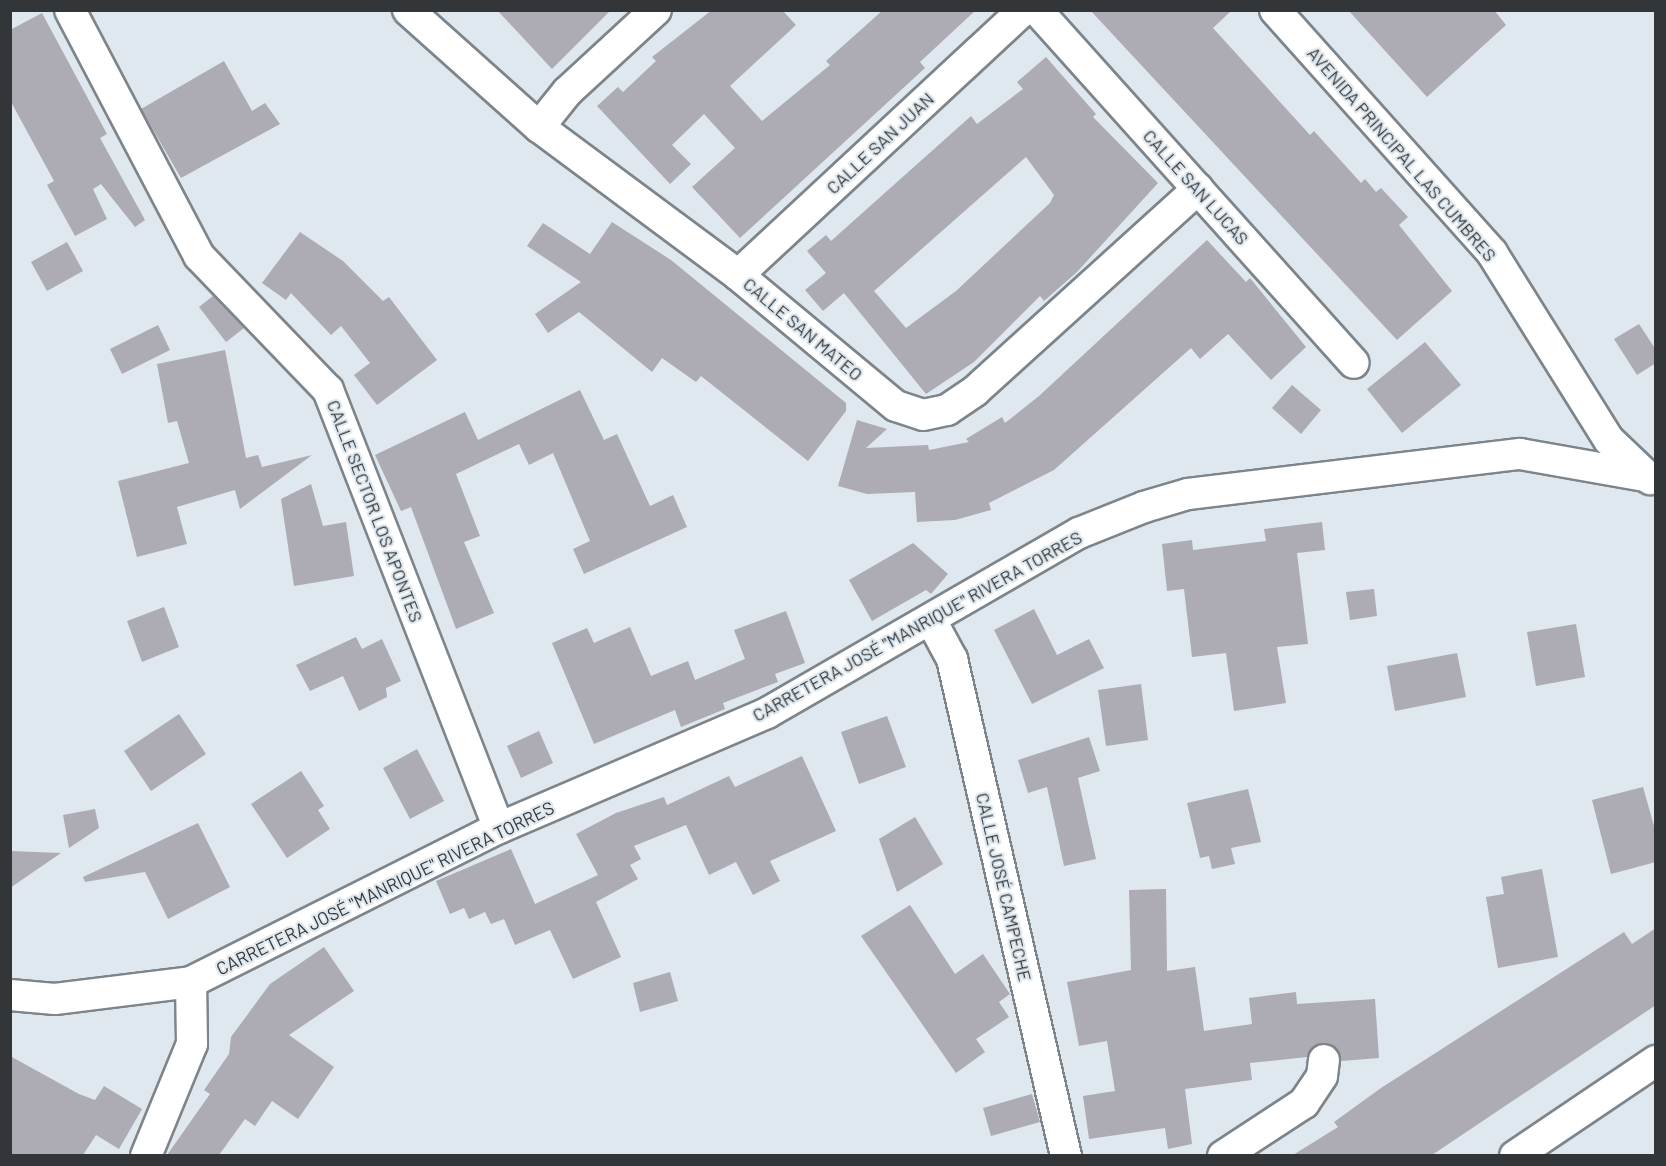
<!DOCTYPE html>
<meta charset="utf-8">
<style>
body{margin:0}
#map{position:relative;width:1666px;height:1166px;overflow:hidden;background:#dfe8ee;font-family:Barlow,sans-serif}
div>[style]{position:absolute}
.building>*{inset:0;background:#adabb4}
.roads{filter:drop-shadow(2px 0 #7d858b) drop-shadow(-2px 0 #7d858b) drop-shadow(0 2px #7d858b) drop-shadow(0 -2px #7d858b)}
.minor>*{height:30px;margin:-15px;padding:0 15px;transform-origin:15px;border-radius:15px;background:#fff}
span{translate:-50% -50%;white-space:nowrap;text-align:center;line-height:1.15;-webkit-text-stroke:4.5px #dfe8ee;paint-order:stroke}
.street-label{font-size:18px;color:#333639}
.frame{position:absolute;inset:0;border:12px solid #333639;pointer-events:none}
</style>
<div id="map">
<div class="building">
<i style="clip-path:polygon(497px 10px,611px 10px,552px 69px)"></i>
<i style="clip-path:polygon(712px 10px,782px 10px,796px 25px,730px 86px,762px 121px,830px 65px,826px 61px,883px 10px,976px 10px,920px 62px,925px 68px,740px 238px,692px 187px,735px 148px,704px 114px,672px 145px,691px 164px,670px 184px,597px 106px,618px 87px,623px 92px,656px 61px,652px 57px)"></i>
<i style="clip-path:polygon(1090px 10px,1232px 10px,1213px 28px,1310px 135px,1314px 131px,1361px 183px,1365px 179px,1376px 192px,1381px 188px,1408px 217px,1399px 225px,1452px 291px,1397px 340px)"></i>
<i style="clip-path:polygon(1348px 10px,1494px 10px,1506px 25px,1427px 97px)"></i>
<i style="clip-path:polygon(42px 13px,107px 134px,100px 138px,145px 220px,135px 227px,101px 184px,93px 189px,107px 219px,75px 236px,47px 185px,54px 181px,10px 100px,10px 30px)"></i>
<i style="clip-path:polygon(evenodd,1046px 57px,1096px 114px,1093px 117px,1158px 183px,1077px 272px,1044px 301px,1040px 296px,974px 362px,926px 394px,844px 293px,823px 311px,805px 290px,826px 273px,807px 251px,826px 235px,831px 241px,971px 116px,977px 124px,1023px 89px,1017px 82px,1046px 57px,1026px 157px,1054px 195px,1050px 203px,956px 291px,906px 328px,874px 291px,1026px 157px)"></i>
<i style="clip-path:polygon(224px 61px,252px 111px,265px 103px,280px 124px,181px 178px,141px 109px)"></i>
<i style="clip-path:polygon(612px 222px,671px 260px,846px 403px,846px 411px,808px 461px,701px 376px,696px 382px,662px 358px,652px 372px,579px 312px,548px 333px,535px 314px,581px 282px,527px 246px,543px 223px,590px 254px)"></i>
<i style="clip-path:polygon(300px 232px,343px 261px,383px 301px,389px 297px,437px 360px,377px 405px,354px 375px,370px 363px,341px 326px,331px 335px,291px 293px,286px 300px,262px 283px)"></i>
<i style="clip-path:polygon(1207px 240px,1246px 282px,1250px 278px,1306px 347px,1271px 380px,1228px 334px,1200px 359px,1191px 348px,1054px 470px,989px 503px,991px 510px,955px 520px,917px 522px,915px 492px,867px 494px,838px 486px,857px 420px,887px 429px,866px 448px,928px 445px,929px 450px,969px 442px,966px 439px,1002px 417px,1005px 423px,1039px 396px)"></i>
<i style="clip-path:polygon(67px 242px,83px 271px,47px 291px,31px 262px)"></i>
<i style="clip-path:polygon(213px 296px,244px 328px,226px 342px,199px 307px)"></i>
<i style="clip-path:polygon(1639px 324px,1656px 350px,1656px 363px,1637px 375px,1614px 339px)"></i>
<i style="clip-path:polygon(158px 325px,170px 350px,122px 374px,110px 349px)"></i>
<i style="clip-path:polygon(1425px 342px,1461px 385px,1402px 433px,1367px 389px)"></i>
<i style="clip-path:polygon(225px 350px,246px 458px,258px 455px,262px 467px,312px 455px,240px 509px,235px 490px,177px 507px,187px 544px,137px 557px,118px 481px,189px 463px,177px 421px,168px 423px,157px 364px)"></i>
<i style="clip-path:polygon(1292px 385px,1321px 410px,1301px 434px,1272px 408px)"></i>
<i style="clip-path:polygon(580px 390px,604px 440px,617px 434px,650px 506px,673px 495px,687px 527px,584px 574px,573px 549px,590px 541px,553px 453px,529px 465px,519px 444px,456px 474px,480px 536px,464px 542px,494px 613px,456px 629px,411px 507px,401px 511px,375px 455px,465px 412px,478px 440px)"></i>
<i style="clip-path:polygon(311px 484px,323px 526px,346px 522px,354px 576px,294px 586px,281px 499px)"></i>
<i style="clip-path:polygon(1322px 522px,1325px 550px,1297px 553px,1308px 644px,1277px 647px,1286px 703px,1234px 711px,1226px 653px,1192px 657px,1184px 589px,1167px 591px,1162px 544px,1192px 540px,1193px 550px,1266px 541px,1264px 529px)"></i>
<i style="clip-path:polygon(913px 543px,948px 574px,931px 594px,926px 590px,872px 621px,849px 580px)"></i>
<i style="clip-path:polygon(1374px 589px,1377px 616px,1350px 620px,1346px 592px)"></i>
<i style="clip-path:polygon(164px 607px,179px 647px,142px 662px,127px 621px)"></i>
<i style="clip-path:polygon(1034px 609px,1057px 655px,1089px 639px,1104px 668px,1032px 704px,994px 630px)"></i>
<i style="clip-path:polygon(786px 611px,805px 663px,775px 674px,778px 682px,723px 703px,725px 709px,681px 727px,675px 710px,594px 744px,552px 643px,587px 628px,594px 643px,630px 627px,651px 676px,688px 661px,695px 680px,745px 659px,734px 630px)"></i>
<i style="clip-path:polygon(1576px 624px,1585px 677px,1536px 686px,1527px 632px)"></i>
<i style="clip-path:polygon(356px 637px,362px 649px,382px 639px,401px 681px,386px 688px,387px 697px,359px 711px,343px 676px,310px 691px,296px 665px)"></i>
<i style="clip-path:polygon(1457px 653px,1466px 697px,1395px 711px,1387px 666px)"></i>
<i style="clip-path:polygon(1141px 684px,1148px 740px,1106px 746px,1098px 690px)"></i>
<i style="clip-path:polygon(179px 714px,206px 754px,151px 791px,124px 751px)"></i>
<i style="clip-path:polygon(887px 716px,906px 767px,859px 784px,841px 732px)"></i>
<i style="clip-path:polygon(539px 731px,553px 763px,521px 778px,507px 746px)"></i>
<i style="clip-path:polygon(1089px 737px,1100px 771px,1078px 778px,1096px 859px,1064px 866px,1047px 787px,1028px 793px,1018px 760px)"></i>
<i style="clip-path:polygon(417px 749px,444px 801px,410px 819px,383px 768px)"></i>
<i style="clip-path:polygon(802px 756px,836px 831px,770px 861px,780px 881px,753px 895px,736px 862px,709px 875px,686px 825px,634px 846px,641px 859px,630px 865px,638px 879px,596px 902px,621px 957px,573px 979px,550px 930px,515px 945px,504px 919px,491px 924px,485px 912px,469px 919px,464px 908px,450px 914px,436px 881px,511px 849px,535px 904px,598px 875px,576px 834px,616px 813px,664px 797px,667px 805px,729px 776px,735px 787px)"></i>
<i style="clip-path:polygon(301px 771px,324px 806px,318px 810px,330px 829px,287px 858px,251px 804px)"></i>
<i style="clip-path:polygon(1643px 787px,1656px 833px,1656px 862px,1611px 874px,1592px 800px)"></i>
<i style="clip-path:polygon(1248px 789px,1261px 842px,1231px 848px,1235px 864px,1212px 869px,1209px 856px,1200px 858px,1187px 803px)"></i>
<i style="clip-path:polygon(95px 809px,99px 828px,69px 848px,63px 815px)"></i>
<i style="clip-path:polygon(915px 817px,943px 864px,897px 892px,879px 839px)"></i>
<i style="clip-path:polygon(198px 823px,230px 887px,168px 919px,145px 872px,85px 882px,83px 877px)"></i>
<i style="clip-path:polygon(10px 851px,61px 853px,10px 888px)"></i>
<i style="clip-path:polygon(1542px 869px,1558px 957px,1498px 968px,1486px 897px,1504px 894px,1501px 877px)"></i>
<i style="clip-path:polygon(1166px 889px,1167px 971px,1195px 967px,1204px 1031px,1252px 1024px,1249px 998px,1296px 992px,1297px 1004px,1375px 999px,1379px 1058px,1341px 1061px,1334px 1046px,1318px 1044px,1307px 1057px,1250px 1063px,1252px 1080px,1185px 1089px,1192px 1144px,1168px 1149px,1165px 1128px,1089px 1139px,1083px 1096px,1115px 1091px,1107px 1041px,1079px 1046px,1067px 982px,1131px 970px,1129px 890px)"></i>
<i style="clip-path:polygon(910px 905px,955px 974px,983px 954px,1010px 994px,999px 1002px,1009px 1017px,976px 1039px,985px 1052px,956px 1073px,861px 936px)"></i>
<i style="clip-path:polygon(1656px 928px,1656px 1005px,1432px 1155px,1293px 1155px,1338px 1127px,1334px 1122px,1381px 1088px,1624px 932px,1632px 944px)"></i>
<i style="clip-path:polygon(324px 947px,354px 991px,289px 1035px,334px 1067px,298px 1119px,272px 1101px,255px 1126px,245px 1119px,219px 1155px,167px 1155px,210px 1094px,204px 1090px,229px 1054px,231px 1037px,270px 984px)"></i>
<i style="clip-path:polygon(670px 972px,678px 1001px,640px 1012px,633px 983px)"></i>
<i style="clip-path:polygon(10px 1056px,79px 1094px,95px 1100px,104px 1086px,142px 1109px,119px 1149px,96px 1135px,83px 1155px,10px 1155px)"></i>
<i style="clip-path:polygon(1032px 1094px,1040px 1122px,991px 1136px,983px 1108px)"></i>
</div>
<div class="roads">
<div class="minor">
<i style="left:70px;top:10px;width:278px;rotate:62.3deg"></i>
<i style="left:199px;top:256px;width:186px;rotate:46.1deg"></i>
<i style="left:328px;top:390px;width:470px;rotate:68.7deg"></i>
<i style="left:408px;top:10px;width:176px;rotate:41.8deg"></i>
<i style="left:539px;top:127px;width:248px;rotate:36.6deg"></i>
<i style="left:738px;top:275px;width:205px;rotate:39.7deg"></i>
<i style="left:896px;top:406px;width:28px;rotate:18deg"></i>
<i style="left:923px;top:415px;width:25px;rotate:-12deg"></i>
<i style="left:947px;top:410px;width:34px;rotate:-34deg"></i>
<i style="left:975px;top:391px;width:301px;rotate:-42.2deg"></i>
<i style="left:1037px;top:10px;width:474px;rotate:48.1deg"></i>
<i style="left:1275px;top:10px;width:326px;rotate:48.2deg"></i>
<i style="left:1492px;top:253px;width:221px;rotate:58deg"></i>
<i style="left:1609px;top:440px;width:57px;rotate:43.6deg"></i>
<i style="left:539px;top:127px;width:45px;rotate:-51.3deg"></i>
<i style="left:567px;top:92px;width:121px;rotate:-42.7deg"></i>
<i style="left:738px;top:275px;width:389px;rotate:-42.9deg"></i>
<i style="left:932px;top:622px;width:42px;rotate:61.6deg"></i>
<i style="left:952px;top:659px;width:510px;rotate:77.08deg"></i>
<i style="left:10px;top:995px;width:45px;rotate:5.1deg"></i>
<i style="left:55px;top:999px;width:137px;rotate:-7.1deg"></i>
<i style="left:191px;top:982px;width:344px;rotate:-26.6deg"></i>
<i style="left:499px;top:828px;width:292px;rotate:-23.2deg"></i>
<i style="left:767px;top:713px;width:360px;rotate:-30deg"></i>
<i style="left:1079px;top:533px;width:70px;rotate:-21.8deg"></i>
<i style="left:1144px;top:507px;width:46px;rotate:-16.5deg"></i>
<i style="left:1188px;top:494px;width:334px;rotate:-6.9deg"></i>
<i style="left:1520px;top:454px;width:138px;rotate:10deg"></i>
<i style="left:146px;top:1156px;width:121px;rotate:-67.7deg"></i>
<i style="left:192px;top:1044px;width:62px;rotate:-90.9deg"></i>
<i style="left:1223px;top:1156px;width:97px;rotate:-33.2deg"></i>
<i style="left:1304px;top:1103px;width:32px;rotate:-56deg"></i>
<i style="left:1322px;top:1076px;width:16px;rotate:-83deg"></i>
<i style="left:1515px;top:1156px;width:170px;rotate:-34deg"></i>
</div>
</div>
<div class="street-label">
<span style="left:880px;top:143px;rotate:-43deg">CALLE SAN JUAN</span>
<span style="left:1402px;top:154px;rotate:49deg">AVENIDA PRINCIPAL LAS CUMBRES</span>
<span style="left:1196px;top:187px;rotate:48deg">CALLE SAN LUCAS</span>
<span style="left:803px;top:329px;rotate:40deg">CALLE SAN MATEO</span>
<span style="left:375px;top:511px;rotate:69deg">CALLE SECTOR LOS APONTES</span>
<span style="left:917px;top:626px;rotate:-29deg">CARRETERA JOSÉ "MANRIQUE" RIVERA TORRES</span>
<span style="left:1004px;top:887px;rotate:77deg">CALLE JOSÉ CAMPECHE</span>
<span style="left:385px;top:888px;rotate:-26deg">CARRETERA JOSÉ "MANRIQUE" RIVERA TORRES</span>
</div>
<div class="frame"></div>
</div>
